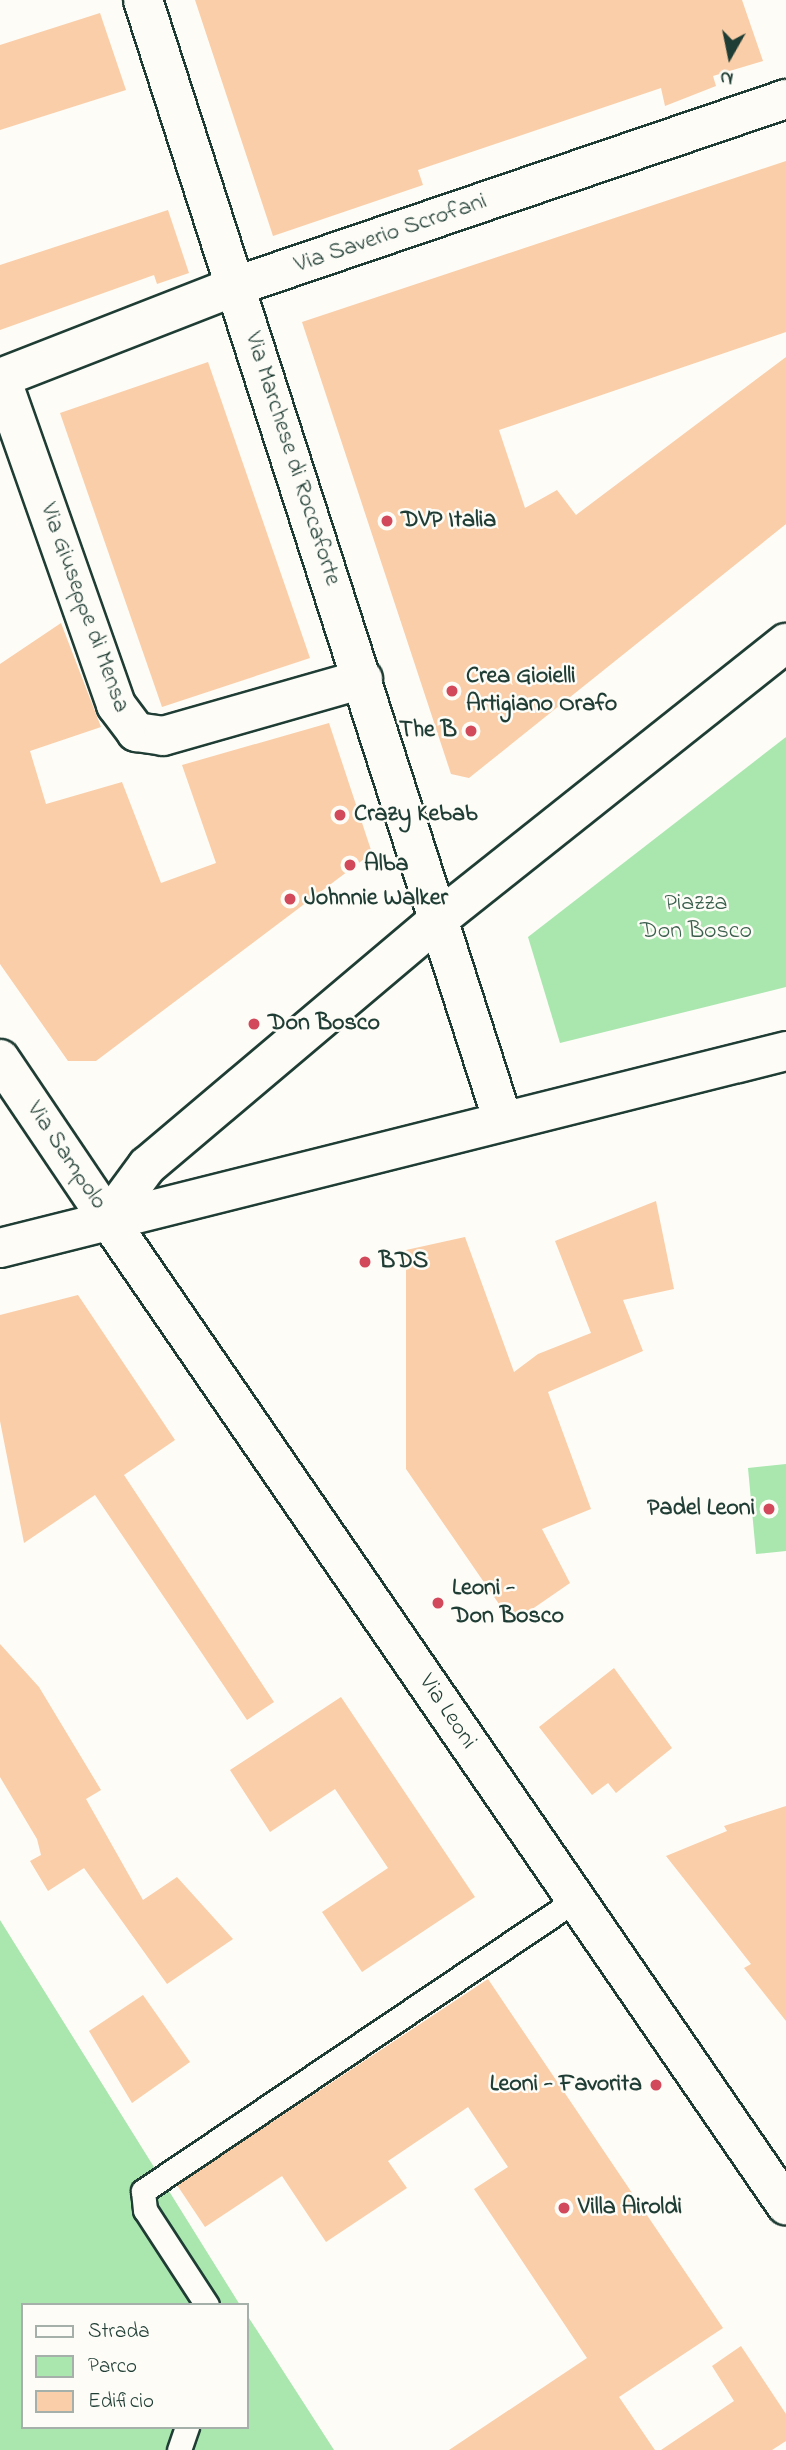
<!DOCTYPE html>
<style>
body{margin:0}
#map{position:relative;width:786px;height:2450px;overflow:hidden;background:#fdfcf7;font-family:"Indie Flower",sans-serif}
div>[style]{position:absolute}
.green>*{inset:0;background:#a9e7af}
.building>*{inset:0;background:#facea8}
.roads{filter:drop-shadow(2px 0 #1f3d34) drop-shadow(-2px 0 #1f3d34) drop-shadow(0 2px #1f3d34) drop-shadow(0 -2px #1f3d34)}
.service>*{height:23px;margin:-11.5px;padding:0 11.5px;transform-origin:11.5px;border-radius:11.5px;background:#fdfcf7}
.minor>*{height:38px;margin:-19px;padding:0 19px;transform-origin:19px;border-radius:19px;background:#fdfcf7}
.tertiary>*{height:38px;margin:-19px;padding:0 19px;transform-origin:19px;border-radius:19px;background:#fdfcf7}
.dots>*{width:19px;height:19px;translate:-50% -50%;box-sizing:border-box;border:4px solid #fdfcf7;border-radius:50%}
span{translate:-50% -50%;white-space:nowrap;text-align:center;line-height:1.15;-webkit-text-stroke:5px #fdfcf7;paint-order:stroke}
.street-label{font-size:24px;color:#1f3d34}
.poi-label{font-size:24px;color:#1f3d34;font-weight:700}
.left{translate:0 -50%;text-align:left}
.right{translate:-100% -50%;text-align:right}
.park-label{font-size:24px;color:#3b5f4d}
.legend{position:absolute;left:21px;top:2303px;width:228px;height:126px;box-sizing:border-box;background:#fdfcf7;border:2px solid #a4b0a9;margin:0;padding:9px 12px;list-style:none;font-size:21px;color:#1f3d34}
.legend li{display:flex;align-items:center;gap:14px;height:35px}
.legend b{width:35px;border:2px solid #a4b0a9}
.north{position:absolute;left:695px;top:21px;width:70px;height:70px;-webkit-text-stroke:5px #fdfcf7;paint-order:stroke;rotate:189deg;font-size:19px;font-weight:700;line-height:28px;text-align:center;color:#1f3d34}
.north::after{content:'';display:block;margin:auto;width:24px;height:32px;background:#1f3d34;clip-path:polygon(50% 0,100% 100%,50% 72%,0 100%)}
</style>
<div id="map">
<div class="green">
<i style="clip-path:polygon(786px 737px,786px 987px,560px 1043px,528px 937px)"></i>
<i style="clip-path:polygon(786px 1464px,786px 1551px,756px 1554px,748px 1468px)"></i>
<i style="clip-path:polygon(0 1920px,240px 2305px,23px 2305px,23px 2427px,247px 2427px,247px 2315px,334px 2450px,0 2450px)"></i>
</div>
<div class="building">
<i style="clip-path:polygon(195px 0,742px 0,763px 61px,713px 76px,716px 86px,665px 106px,661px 88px,418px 170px,423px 185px,273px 236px)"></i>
<i style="clip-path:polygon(100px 13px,126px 90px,0 130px,0 45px)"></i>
<i style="clip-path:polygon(786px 161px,786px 332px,499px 430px,525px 508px,557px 490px,576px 515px,786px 357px,786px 524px,469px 778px,451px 774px,302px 322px)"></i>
<i style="clip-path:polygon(168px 210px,189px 273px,157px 284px,154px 275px,0 330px,0 265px)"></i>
<i style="clip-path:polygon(208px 362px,310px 658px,162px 707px,60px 413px)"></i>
<i style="clip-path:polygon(61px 623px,101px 727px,30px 751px,46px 804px,122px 782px,161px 883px,216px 863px,182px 765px,329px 723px,372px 853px,96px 1061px,68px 1061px,0 964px,0 664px)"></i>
<i style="clip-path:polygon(656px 1201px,674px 1289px,623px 1300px,643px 1351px,548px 1392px,591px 1509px,542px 1529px,570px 1583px,512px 1623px,406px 1469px,406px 1250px,465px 1237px,514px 1372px,538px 1354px,591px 1333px,555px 1241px)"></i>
<i style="clip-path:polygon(78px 1295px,175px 1440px,124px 1475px,274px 1702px,247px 1720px,95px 1495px,24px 1543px,0 1421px,0 1315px)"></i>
<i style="clip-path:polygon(0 1644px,39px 1687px,101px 1790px,86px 1799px,143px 1900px,177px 1877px,233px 1939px,167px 1984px,84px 1868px,48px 1891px,30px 1861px,41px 1855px,37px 1839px,0 1777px)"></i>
<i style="clip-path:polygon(614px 1668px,672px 1748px,616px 1793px,608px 1783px,592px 1795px,539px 1727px)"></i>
<i style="clip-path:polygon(341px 1697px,475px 1897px,362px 1972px,322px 1912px,388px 1868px,335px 1789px,270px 1832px,230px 1770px)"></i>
<i style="clip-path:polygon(786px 1806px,786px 2021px,744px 1968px,751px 1964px,666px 1856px,727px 1831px,724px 1826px)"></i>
<i style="clip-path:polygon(488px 1979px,723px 2328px,619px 2397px,655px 2450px,449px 2450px,587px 2358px,474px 2189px,508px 2167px,468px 2107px,388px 2161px,407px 2188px,326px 2242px,282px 2176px,205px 2227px,177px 2185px)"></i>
<i style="clip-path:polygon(143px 1995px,190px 2062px,132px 2103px,89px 2031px)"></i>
<i style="clip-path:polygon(741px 2346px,786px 2414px,786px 2441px,772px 2450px,661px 2450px,734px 2401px,712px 2366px)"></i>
</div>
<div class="roads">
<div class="service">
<i style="left:207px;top:2305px;width:113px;rotate:-123.1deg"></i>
<i style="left:145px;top:2210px;width:19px;rotate:-96deg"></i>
<i style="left:143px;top:2191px;width:521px;rotate:-33.96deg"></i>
<i style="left:179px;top:2450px;width:24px;rotate:-71deg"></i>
</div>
<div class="minor">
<i style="left:0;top:378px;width:253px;rotate:-21.3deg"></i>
<i style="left:236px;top:286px;width:581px;rotate:-18.78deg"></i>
<i style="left:1px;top:378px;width:347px;rotate:70.6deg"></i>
<i style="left:116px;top:705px;width:34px;rotate:53deg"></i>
<i style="left:136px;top:732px;width:27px;rotate:8deg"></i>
<i style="left:163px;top:736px;width:208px;rotate:-15.9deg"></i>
<i style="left:440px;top:918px;width:442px;rotate:-38.5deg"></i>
<i style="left:0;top:1059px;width:193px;rotate:56deg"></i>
</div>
<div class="tertiary">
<i style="left:143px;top:0;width:1174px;rotate:72.2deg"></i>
<i style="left:108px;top:1219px;width:1197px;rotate:55.49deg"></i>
<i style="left:108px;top:1219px;width:66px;rotate:-53.7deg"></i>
<i style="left:147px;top:1166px;width:384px;rotate:-40.2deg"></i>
<i style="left:0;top:1248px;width:810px;rotate:-14.07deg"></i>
</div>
</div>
<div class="dots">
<i style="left:387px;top:521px;background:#d1495b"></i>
<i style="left:452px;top:691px;background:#d1495b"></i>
<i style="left:471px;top:731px;background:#d1495b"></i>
<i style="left:340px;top:815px;background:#d1495b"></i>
<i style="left:350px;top:865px;background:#d1495b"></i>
<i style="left:290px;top:899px;background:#d1495b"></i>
<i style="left:254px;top:1024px;background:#d1495b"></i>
<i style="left:365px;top:1262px;background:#d1495b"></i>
<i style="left:769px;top:1509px;background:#d1495b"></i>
<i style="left:438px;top:1603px;background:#d1495b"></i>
<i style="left:656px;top:2085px;background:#d1495b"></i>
<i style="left:564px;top:2208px;background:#d1495b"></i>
</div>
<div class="street-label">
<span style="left:391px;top:234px;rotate:-19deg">Via Saverio Scrofani</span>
<span style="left:292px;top:459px;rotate:72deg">Via Marchese di Roccaforte</span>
<span style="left:84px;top:608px;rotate:70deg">Via Giuseppe di Mensa</span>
<span style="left:66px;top:1156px;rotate:56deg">Via Sampolo</span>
<span style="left:447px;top:1712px;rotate:56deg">Via Leoni</span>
</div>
<div class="poi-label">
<span class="left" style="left:401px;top:521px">DVP Italia</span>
<span class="left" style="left:466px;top:691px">Crea Gioielli<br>Artigiano Orafo</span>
<span class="right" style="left:457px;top:731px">The B</span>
<span class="left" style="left:354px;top:815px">Crazy Kebab</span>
<span class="left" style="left:364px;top:865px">Alba</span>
<span class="left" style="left:304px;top:899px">Johnnie Walker</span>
<span class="left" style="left:268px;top:1024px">Don Bosco</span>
<span class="left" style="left:379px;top:1262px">BDS</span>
<span class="right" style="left:755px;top:1509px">Padel Leoni</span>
<span class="left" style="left:452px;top:1603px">Leoni -<br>Don Bosco</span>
<span class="right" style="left:642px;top:2085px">Leoni - Favorita</span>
<span class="left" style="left:578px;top:2208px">Villa Airoldi</span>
</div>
<div class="park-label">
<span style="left:696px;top:918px">Piazza<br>Don Bosco</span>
</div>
<ul class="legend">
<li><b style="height:9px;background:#fdfcf7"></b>Strada</li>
<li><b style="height:19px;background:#a9e7af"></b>Parco</li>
<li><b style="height:19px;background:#facea8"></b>Edificio</li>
</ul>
<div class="north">N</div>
</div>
